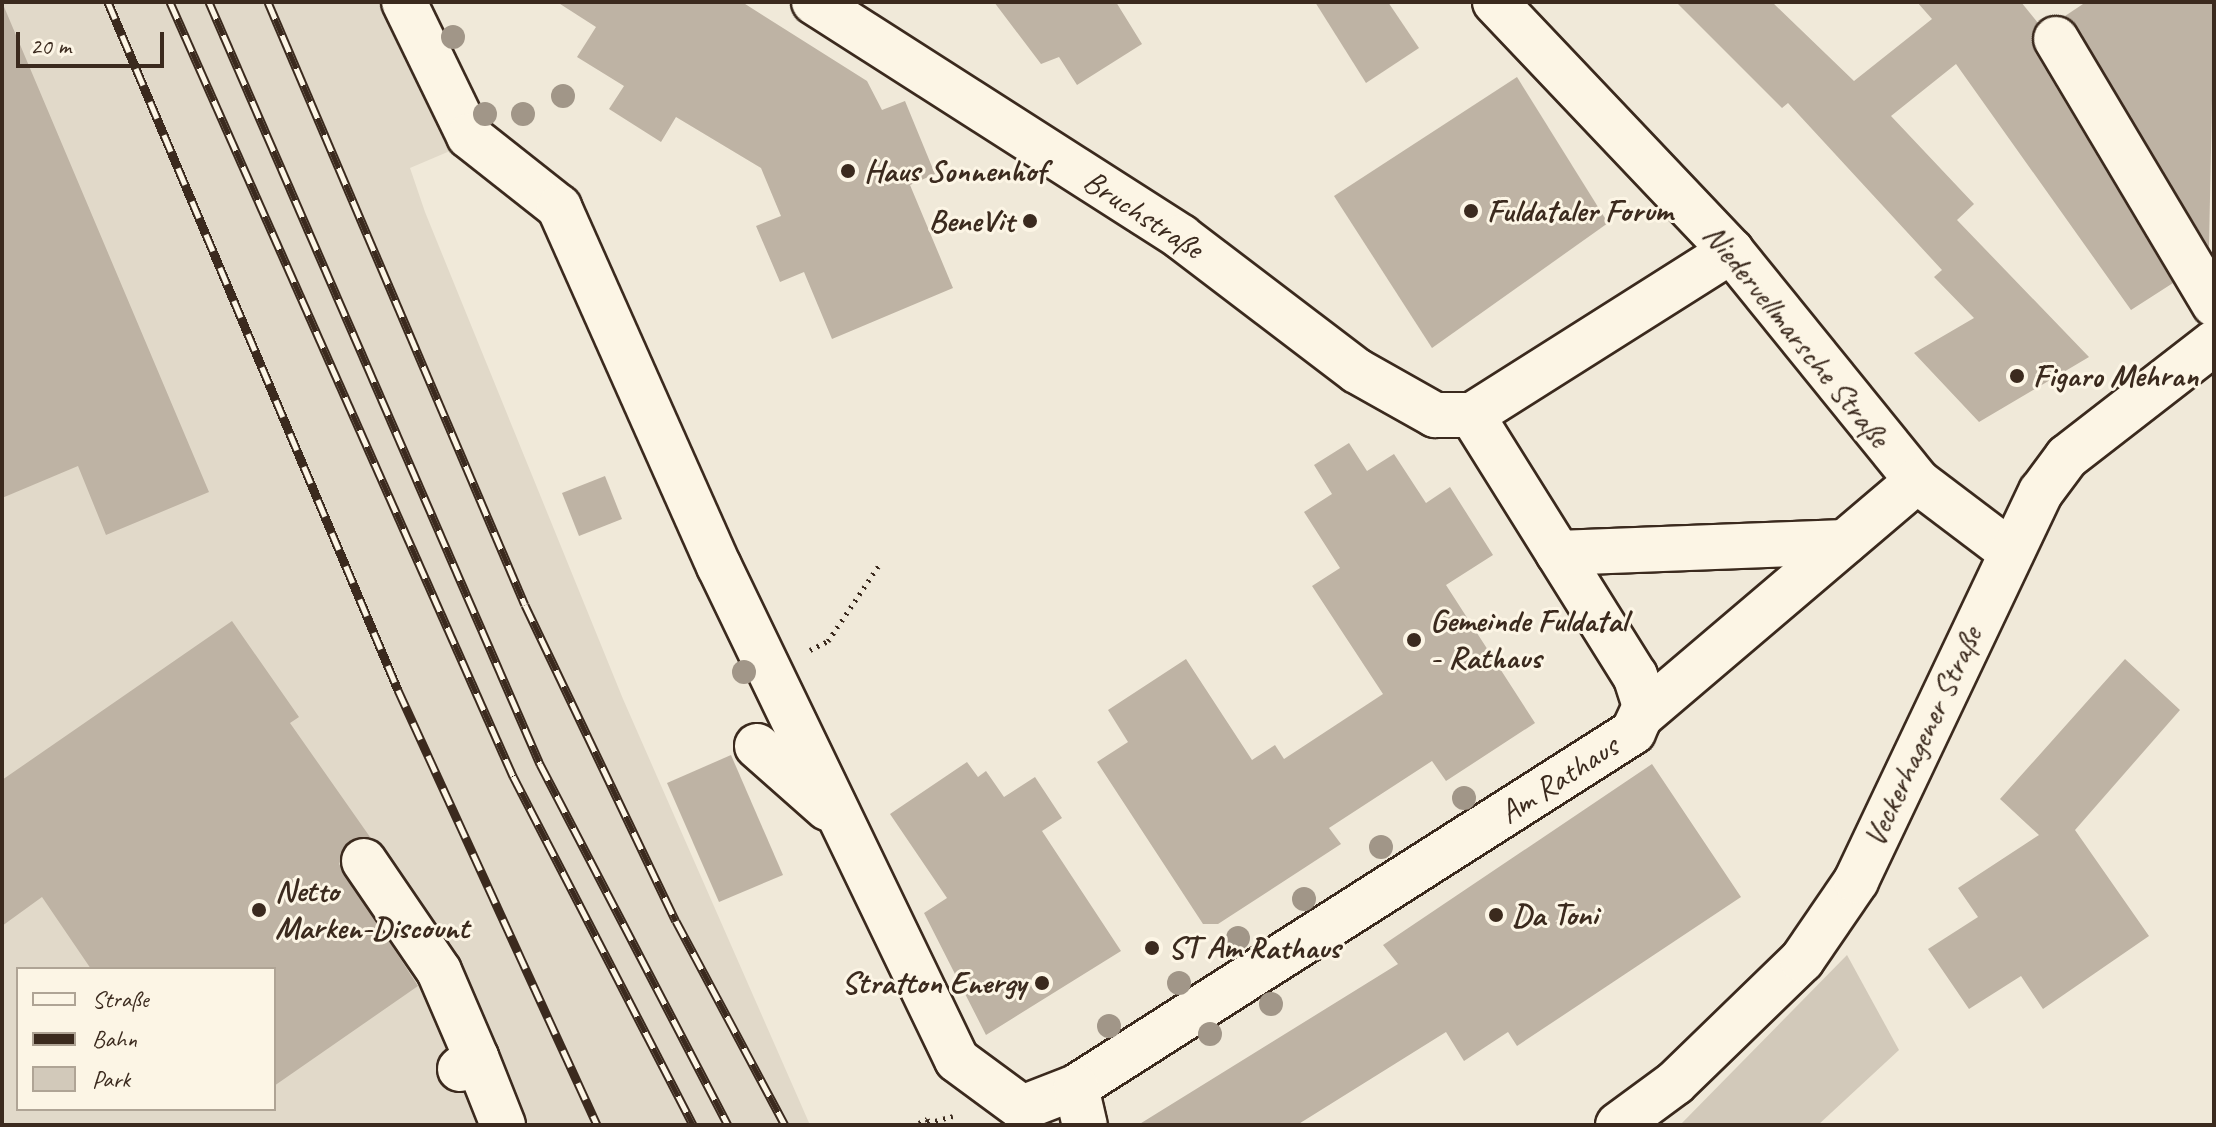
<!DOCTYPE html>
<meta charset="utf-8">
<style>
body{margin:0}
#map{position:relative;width:2216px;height:1127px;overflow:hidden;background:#f0e9d9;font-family:Caveat,sans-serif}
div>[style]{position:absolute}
.built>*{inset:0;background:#e1d9c9}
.green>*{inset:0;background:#d2c9ba}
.building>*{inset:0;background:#beb3a4}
.path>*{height:5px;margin-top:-2.5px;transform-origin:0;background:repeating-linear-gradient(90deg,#3b2a1e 0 2px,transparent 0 8px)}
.roads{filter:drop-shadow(2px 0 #3b2a1e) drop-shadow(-2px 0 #3b2a1e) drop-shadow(0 2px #3b2a1e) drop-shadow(0 -2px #3b2a1e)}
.minor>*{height:44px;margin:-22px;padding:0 22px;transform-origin:22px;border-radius:22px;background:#fcf5e5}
.rail>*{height:9px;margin-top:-4.5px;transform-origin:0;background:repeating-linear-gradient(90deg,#fcf5e5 0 18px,#3b2a1e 0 36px);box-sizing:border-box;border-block:2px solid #3b2a1e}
.path-bridge>*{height:5px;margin-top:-2.5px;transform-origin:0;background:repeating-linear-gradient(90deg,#3b2a1e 0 2px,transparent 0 8px)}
.trees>*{width:24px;height:24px;margin:-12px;border-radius:50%;background:#a19688}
.dots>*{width:22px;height:22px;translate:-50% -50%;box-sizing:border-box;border:4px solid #fcf5e5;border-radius:50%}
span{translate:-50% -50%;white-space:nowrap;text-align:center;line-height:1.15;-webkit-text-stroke:6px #fcf5e5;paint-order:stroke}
.poi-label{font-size:32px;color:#3b2a1e;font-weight:700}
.left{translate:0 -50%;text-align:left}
.right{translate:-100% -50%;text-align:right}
.street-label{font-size:32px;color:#3b2a1e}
.frame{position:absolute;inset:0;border:4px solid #3b2a1e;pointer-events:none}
.legend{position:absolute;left:16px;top:967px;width:260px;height:144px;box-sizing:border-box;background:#fcf5e5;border:2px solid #afa495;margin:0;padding:10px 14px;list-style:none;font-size:24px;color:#3b2a1e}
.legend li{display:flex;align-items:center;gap:16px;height:40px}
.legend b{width:40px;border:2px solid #afa495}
.scale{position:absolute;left:16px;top:32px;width:148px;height:36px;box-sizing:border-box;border:4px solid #3b2a1e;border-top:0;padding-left:10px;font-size:24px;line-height:28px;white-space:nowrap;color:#3b2a1e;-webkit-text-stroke:6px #fcf5e5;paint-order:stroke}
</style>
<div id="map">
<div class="built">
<i style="clip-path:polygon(evenodd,2px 2px,394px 2px,457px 148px,410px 168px,425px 212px,623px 699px,810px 1125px,2px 1125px,2px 2px,18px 969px,274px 969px,274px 1109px,18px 1109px,18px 969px)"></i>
</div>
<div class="green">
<i style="clip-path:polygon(1847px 955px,1899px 1050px,1818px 1125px,1680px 1125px)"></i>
</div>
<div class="building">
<i style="clip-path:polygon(2px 2px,209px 492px,106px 535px,78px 466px,2px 498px)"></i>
<i style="clip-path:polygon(557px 2px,742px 2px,867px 81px,882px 110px,905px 101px,935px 174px,910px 185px,953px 288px,832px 339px,804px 272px,780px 282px,756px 226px,781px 216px,761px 168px,676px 117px,661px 142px,609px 109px,624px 86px,577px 57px,596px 27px)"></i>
<i style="clip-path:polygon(994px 2px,1116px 2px,1142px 44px,1077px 85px,1059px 57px,1041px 64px)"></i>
<i style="clip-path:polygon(1315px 2px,1388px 2px,1419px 48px,1366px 83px)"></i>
<i style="clip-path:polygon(1676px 2px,1772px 2px,1854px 81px,1932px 19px,1917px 2px,2021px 2px,2038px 23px,2035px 52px,2173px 283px,2131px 310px,1956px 64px,1891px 116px,1974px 204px,1957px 220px,2089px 357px,1979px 422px,1914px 353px,1974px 318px,1934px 277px,1942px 270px,1788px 103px,1782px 108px)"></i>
<i style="clip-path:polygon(2086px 2px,2214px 2px,2209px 247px,2065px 16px)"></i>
<i style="clip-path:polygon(1517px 77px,1608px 223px,1432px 348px,1334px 196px)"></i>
<i style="clip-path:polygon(1349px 443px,1367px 471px,1394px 454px,1426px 503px,1450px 487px,1493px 555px,1446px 585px,1535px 723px,1446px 781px,1432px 761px,1329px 828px,1341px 844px,1218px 924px,1203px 924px,1097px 762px,1128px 742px,1108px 710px,1186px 659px,1252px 760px,1275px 745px,1284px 759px,1383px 694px,1312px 586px,1340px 568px,1304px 512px,1332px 494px,1314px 465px)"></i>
<i style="clip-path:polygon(605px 476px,622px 519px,579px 536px,562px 493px)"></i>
<i style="clip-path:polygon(232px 621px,299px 717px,290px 723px,370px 837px,349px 841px,339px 864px,418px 986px,274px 1086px,274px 969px,91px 969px,42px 897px,2px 926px,2px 780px)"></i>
<i style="clip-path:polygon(2125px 659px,2180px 710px,2075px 830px,2149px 936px,2043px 1009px,2021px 976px,1969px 1009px,1928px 949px,1978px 917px,1958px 888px,2039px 835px,2000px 799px)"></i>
<i style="clip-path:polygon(731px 755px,783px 875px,719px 902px,667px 783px)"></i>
<i style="clip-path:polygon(967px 762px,978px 777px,986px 771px,1004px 797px,1035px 777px,1062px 818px,1042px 831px,1121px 951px,986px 1035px,924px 913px,947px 898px,890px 814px)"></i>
<i style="clip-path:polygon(1652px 764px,1741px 897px,1517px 1046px,1508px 1032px,1464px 1061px,1446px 1032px,1297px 1125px,1138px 1125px,1398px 964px,1383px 945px)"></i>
</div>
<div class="path">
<i style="left:810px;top:650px;width:20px;rotate:-27deg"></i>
<i style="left:828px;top:641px;width:95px;rotate:-56.1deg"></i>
<i style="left:920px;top:1125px;width:34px;rotate:-15deg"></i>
</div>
<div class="roads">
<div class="minor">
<i style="left:404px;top:2px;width:149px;rotate:64.1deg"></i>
<i style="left:469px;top:136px;width:115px;rotate:38.3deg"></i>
<i style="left:559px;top:207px;width:393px;rotate:66deg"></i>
<i style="left:719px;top:566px;width:548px;rotate:64.28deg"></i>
<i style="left:957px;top:1060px;width:81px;rotate:36.4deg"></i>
<i style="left:1022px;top:1108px;width:58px;rotate:-21.3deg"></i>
<i style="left:1076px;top:1087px;width:661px;rotate:-32.51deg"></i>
<i style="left:1633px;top:732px;width:29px;rotate:-65deg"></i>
<i style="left:1645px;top:706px;width:32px;rotate:-108deg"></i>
<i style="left:1635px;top:676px;width:308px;rotate:-122deg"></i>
<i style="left:1472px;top:415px;width:307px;rotate:-32.3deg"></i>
<i style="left:814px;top:2px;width:436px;rotate:32.6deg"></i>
<i style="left:1181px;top:237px;width:221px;rotate:37.3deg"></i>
<i style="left:1357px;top:371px;width:90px;rotate:29.4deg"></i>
<i style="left:1435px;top:415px;width:37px"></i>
<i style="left:1495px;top:2px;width:343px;rotate:46.5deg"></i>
<i style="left:1731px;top:251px;width:296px;rotate:51deg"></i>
<i style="left:1917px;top:481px;width:118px;rotate:37.1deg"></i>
<i style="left:2056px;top:39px;width:309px;rotate:59.2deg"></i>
<i style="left:1558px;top:553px;width:287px;rotate:-2.2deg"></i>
<i style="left:1643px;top:714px;width:360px;rotate:-40.4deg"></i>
<i style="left:757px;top:746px;width:94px;rotate:41.5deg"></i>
<i style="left:364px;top:861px;width:133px;rotate:55.7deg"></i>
<i style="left:439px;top:971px;width:94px;rotate:66.7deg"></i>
<i style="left:460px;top:1069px;width:20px;rotate:-37deg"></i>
<i style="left:476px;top:1057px;width:73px;rotate:68.3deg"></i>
<i style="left:1076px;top:1087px;width:39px;rotate:77deg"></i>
<i style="left:1618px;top:1125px;width:71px;rotate:-36.4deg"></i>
<i style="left:1675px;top:1083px;width:177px;rotate:-44.1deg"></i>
<i style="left:1802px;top:960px;width:96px;rotate:-55.6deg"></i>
<i style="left:1856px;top:881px;width:431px;rotate:-64.6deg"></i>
<i style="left:2041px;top:492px;width:44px;rotate:-53.4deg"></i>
<i style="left:2067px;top:457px;width:186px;rotate:-37.8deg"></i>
</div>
</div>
<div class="rail">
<i style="left:108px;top:2px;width:747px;rotate:67.14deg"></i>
<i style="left:398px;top:690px;width:478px;rotate:65.4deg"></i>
<i style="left:170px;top:2px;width:847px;rotate:66.1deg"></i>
<i style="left:513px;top:776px;width:393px;rotate:62.7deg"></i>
<i style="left:209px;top:2px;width:831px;rotate:66.52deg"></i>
<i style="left:540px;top:764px;width:407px;rotate:62.5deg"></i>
<i style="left:268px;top:2px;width:655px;rotate:66.92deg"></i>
<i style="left:525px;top:605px;width:350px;rotate:64.5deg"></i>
<i style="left:676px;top:921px;width:231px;rotate:61.9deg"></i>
</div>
<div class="path-bridge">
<i style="left:919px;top:1123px;width:9px;rotate:-27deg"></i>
<i style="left:927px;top:1119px;width:7px;rotate:63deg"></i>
</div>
<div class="trees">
<i style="left:453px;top:37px"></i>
<i style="left:563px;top:96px"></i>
<i style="left:485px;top:114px"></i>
<i style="left:523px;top:114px"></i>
<i style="left:744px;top:672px"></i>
<i style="left:1464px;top:798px"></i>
<i style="left:1381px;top:847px"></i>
<i style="left:1304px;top:899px"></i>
<i style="left:1238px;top:938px"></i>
<i style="left:1179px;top:983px"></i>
<i style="left:1271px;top:1004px"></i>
<i style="left:1109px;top:1026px"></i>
<i style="left:1210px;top:1034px"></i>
</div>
<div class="dots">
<i style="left:848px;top:171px;background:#3b2a1e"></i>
<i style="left:1471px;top:211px;background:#3b2a1e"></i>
<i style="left:1030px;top:221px;background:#3b2a1e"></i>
<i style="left:2017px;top:376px;background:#3b2a1e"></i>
<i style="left:1414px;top:640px;background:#3b2a1e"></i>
<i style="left:259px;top:910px;background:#3b2a1e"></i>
<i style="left:1496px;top:915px;background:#3b2a1e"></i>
<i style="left:1152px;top:948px;background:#3b2a1e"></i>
<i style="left:1042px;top:983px;background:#3b2a1e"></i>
</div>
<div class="poi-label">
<span class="left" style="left:864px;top:171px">Haus Sonnenhof</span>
<span class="left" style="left:1487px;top:211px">Fuldataler Forum</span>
<span class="right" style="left:1014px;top:221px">BeneVit</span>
<span class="left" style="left:2033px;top:376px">Figaro Mehran</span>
<span class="left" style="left:1430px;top:640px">Gemeinde Fuldatal<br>- Rathaus</span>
<span class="left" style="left:275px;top:910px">Netto<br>Marken-Discount</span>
<span class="left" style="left:1512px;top:915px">Da Toni</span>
<span class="left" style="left:1168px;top:948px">ST Am Rathaus</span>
<span class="right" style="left:1026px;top:983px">Stratton Energy</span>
</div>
<div class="street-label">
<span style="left:1143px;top:215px;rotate:33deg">Bruchstraße</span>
<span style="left:1796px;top:336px;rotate:51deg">Niedervellmarsche Straße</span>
<span style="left:1923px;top:737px;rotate:-65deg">Veckerhagener Straße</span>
<span style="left:1559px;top:780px;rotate:-33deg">Am Rathaus</span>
</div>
<div class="frame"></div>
<ul class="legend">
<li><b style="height:10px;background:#fcf5e5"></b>Straße</li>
<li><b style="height:10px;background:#3b2a1e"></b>Bahn</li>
<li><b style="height:22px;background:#d2c9ba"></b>Park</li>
</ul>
<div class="scale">20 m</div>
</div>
